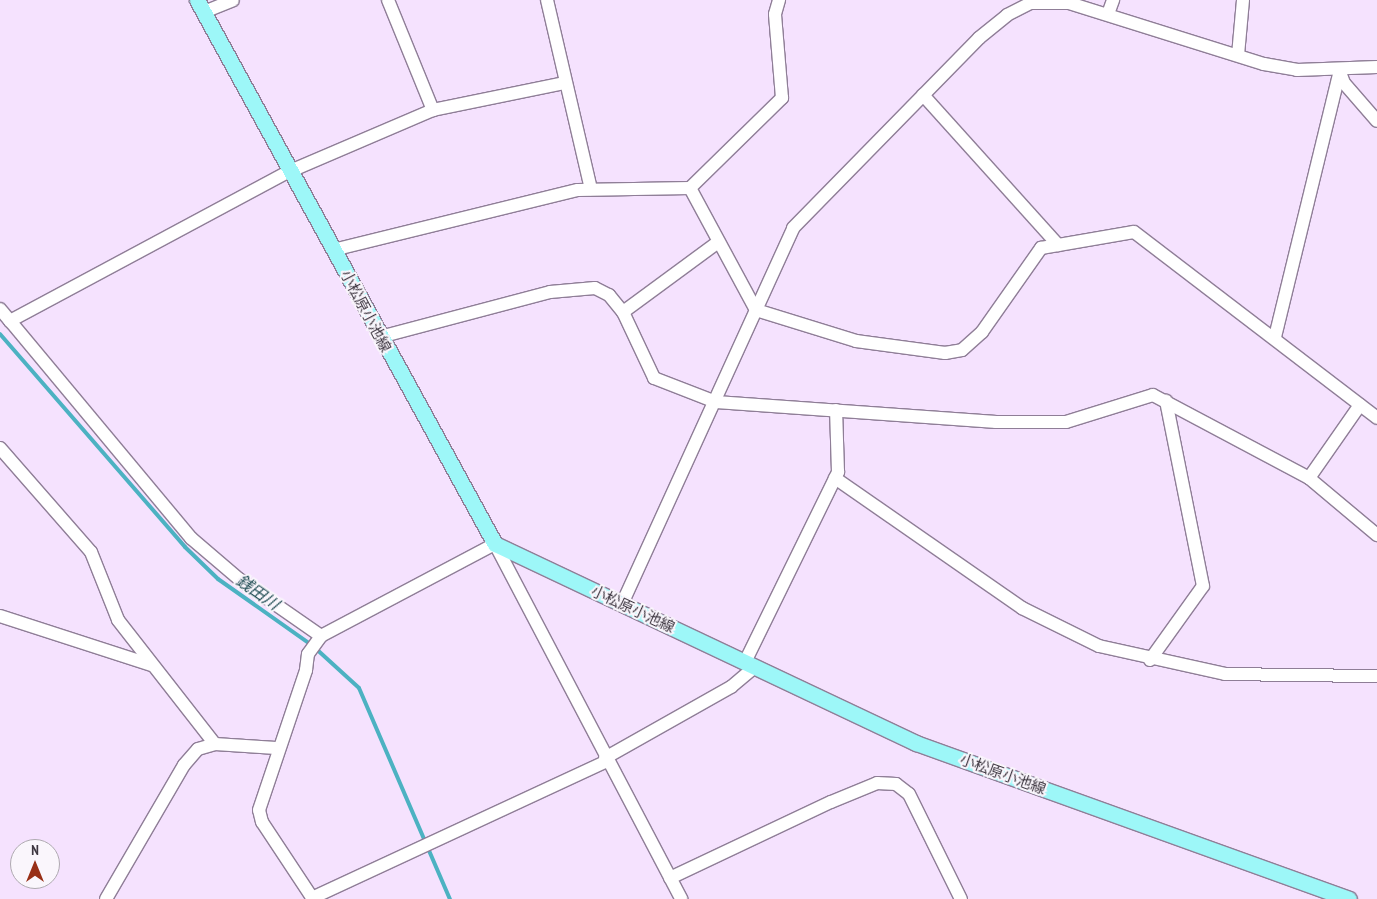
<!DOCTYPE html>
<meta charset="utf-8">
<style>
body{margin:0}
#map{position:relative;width:1377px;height:899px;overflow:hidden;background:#f5e2fe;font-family:"PT Sans Narrow","Noto Sans JP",sans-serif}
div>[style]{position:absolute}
.stream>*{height:4px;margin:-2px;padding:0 2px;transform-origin:2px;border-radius:2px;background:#4cb2c2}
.roads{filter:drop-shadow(1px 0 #8f7e97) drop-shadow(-1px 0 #8f7e97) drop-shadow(0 1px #8f7e97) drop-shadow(0 -1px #8f7e97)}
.minor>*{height:12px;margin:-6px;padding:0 6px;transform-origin:6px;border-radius:6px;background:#fff}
.major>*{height:15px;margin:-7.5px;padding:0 7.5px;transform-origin:7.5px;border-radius:7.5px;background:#9df7f8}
span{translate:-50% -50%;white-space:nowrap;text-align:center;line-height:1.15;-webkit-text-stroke:4px #faf6fc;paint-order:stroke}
.street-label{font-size:15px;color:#3e3741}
.water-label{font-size:16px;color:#1c4950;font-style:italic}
.north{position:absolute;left:10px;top:839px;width:50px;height:50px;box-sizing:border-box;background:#faf6fc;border:1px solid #afaab1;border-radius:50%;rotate:0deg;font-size:14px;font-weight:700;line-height:20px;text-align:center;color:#3e3741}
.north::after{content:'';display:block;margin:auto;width:18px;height:22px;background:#982f17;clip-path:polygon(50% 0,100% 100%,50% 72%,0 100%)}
</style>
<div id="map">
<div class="stream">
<i style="left:0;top:334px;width:282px;rotate:49deg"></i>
<i style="left:185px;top:547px;width:46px;rotate:44.1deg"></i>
<i style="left:218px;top:579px;width:116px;rotate:35.2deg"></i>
<i style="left:313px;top:646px;width:62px;rotate:42.4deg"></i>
<i style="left:359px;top:688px;width:230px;rotate:66.7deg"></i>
</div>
<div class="roads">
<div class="minor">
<i style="left:388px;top:0;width:119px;rotate:67.8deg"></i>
<i style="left:547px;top:0;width:194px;rotate:76.9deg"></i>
<i style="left:204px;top:12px;width:31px;rotate:-22deg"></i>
<i style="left:1108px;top:14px;width:15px;rotate:-70deg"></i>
<i style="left:1238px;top:55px;width:55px;rotate:-84.8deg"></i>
<i style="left:1340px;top:72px;width:12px;rotate:70deg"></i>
<i style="left:1344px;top:83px;width:50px;rotate:49deg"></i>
<i style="left:923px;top:95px;width:202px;rotate:48deg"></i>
<i style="left:690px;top:188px;width:139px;rotate:61.6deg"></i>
<i style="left:756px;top:310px;width:105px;rotate:17.2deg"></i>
<i style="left:856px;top:341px;width:90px;rotate:7.7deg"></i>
<i style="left:945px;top:353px;width:17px;rotate:-10deg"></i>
<i style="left:962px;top:350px;width:27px;rotate:-42deg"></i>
<i style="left:982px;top:332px;width:103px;rotate:-54.9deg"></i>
<i style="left:1041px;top:248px;width:94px;rotate:-9.8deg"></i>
<i style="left:1134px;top:232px;width:306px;rotate:37.4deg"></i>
<i style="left:333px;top:250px;width:252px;rotate:-13.8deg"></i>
<i style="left:578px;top:190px;width:112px;rotate:-1deg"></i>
<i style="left:690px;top:188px;width:129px;rotate:-44.4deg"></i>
<i style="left:782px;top:98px;width:84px;rotate:-94.8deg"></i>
<i style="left:775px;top:14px;width:15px;rotate:-74deg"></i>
<i style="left:0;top:309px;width:16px;rotate:50deg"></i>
<i style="left:623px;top:312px;width:117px;rotate:-36.3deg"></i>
<i style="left:380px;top:337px;width:176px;rotate:-14.8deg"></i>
<i style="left:550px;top:292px;width:45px;rotate:-5.1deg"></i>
<i style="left:595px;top:288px;width:16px;rotate:27deg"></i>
<i style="left:609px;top:295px;width:22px;rotate:51deg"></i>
<i style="left:623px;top:312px;width:73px;rotate:64.8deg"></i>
<i style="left:654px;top:378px;width:66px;rotate:21.2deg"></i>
<i style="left:716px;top:402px;width:281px;rotate:4.1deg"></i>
<i style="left:996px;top:422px;width:70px"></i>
<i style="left:1066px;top:422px;width:91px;rotate:-17.2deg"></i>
<i style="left:1153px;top:395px;width:177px;rotate:28deg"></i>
<i style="left:1309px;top:478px;width:89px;rotate:40deg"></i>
<i style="left:1275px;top:337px;width:275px;rotate:-76.3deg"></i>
<i style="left:0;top:448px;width:138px;rotate:48.8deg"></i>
<i style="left:91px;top:552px;width:73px;rotate:68.3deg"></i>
<i style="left:118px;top:620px;width:157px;rotate:52deg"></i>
<i style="left:835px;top:478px;width:228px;rotate:34.8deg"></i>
<i style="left:1022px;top:608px;width:86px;rotate:26.3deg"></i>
<i style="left:1099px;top:646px;width:129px;rotate:12.5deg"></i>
<i style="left:1225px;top:674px;width:152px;rotate:0.8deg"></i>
<i style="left:1309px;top:478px;width:89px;rotate:-55.1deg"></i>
<i style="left:622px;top:604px;width:413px;rotate:-65.5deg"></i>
<i style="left:793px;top:228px;width:266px;rotate:-45.6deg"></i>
<i style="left:979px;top:38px;width:36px;rotate:-39deg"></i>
<i style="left:1007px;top:15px;width:27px;rotate:-27deg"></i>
<i style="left:1031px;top:3px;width:38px"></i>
<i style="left:1069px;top:3px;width:204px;rotate:17.4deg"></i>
<i style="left:1264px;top:64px;width:34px;rotate:10deg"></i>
<i style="left:1297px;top:70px;width:80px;rotate:-2.1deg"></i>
<i style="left:0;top:616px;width:160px;rotate:17.9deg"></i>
<i style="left:321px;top:636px;width:100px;rotate:-145.2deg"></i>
<i style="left:239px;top:579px;width:63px;rotate:-139.5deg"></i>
<i style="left:191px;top:538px;width:283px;rotate:-129.8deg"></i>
<i style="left:10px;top:321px;width:315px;rotate:-28.2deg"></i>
<i style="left:288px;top:172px;width:158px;rotate:-23.2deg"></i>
<i style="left:433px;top:110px;width:135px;rotate:-11.6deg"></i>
<i style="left:1150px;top:660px;width:91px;rotate:-54.4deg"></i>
<i style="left:1203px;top:586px;width:189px;rotate:-101.3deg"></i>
<i style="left:745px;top:662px;width:212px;rotate:-63.9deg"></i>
<i style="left:838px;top:472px;width:62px;rotate:-91.8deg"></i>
<i style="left:605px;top:758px;width:145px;rotate:-29.4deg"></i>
<i style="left:731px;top:687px;width:30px;rotate:-40deg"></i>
<i style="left:670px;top:878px;width:178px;rotate:-25.3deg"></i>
<i style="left:831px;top:802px;width:50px;rotate:-22.4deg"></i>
<i style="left:877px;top:783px;width:19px;rotate:3deg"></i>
<i style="left:896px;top:784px;width:16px;rotate:38deg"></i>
<i style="left:909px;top:794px;width:117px;rotate:63.7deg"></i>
<i style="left:312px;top:898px;width:325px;rotate:-24.9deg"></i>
<i style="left:106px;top:899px;width:155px;rotate:-59.8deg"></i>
<i style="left:184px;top:765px;width:21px;rotate:-49deg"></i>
<i style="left:198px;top:749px;width:18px;rotate:-16deg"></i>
<i style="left:215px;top:744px;width:61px;rotate:3.8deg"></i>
<i style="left:313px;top:899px;width:92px;rotate:-123.5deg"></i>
<i style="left:262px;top:822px;width:12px;rotate:-104deg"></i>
<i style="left:259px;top:810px;width:148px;rotate:-71.4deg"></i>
<i style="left:306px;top:670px;width:16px;rotate:-83deg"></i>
<i style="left:308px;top:654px;width:22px;rotate:-54deg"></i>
<i style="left:321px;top:636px;width:197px;rotate:-27.9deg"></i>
<i style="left:495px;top:544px;width:401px;rotate:62.3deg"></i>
</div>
<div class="major">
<i style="left:197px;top:0;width:620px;rotate:61.29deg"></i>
<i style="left:495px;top:544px;width:466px;rotate:25.3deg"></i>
<i style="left:916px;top:743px;width:460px;rotate:19.8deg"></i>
</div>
</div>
<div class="street-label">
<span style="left:366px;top:311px;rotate:62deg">小松原小池線</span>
<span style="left:633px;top:609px;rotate:25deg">小松原小池線</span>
<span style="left:1003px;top:774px;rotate:20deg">小松原小池線</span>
</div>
<div class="water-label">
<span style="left:258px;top:592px;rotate:35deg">銭田川</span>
</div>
<div class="north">N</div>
</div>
